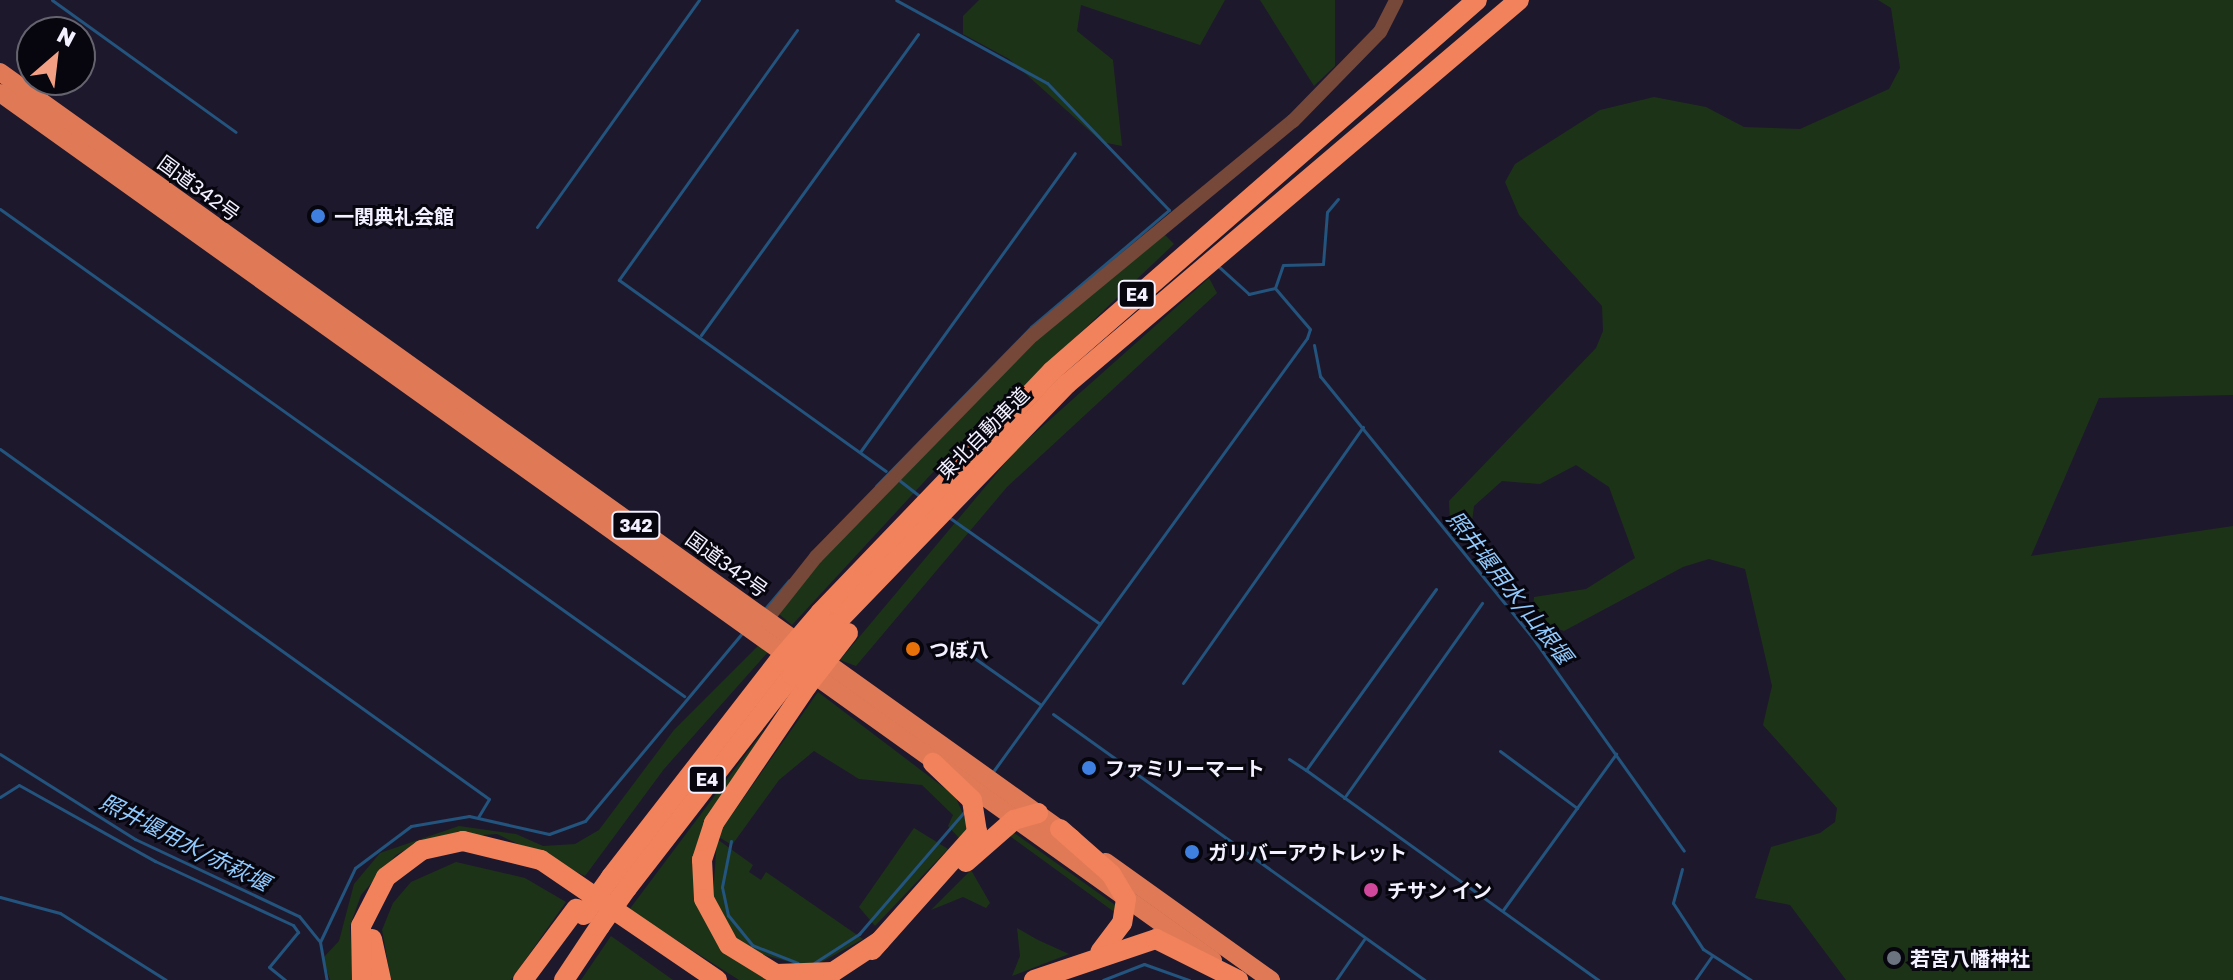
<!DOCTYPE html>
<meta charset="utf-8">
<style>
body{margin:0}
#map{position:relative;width:2233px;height:980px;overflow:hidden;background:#1e182d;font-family:"Golos Text","Noto Sans JP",sans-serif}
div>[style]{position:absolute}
.green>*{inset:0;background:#1d3318}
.stream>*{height:3px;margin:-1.5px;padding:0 1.5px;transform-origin:1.5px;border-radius:1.5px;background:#22547e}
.tertiary>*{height:14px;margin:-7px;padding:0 7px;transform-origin:7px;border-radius:7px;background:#754839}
.trunk>*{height:18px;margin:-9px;padding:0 9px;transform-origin:9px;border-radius:9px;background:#e07a56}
.motorway>*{height:20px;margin:-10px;padding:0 10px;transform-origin:10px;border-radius:10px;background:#f2825b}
.motorway-bridge>*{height:20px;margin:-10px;padding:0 10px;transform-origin:10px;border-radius:10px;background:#f2825b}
.dots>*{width:22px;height:22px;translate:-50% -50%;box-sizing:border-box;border:4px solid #07060e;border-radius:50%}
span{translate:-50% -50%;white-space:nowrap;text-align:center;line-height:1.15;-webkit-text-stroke:6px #07060e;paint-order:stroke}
.shield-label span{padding:2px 6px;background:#07060e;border:2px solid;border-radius:6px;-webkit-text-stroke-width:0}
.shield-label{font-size:18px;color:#f3f0ff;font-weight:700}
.street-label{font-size:20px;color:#f3f0ff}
.poi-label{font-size:20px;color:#f3f0ff;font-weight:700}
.left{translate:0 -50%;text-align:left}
.water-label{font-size:22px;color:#91cafe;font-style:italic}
.north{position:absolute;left:16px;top:16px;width:80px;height:80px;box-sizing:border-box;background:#07060e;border:2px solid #65646e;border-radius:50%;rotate:28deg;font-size:22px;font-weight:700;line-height:32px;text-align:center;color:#f3f0ff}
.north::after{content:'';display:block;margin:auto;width:28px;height:36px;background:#f39f83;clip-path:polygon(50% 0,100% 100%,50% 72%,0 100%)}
</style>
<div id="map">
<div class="green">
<i style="clip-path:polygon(979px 0,1225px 0,1200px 45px,1081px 5px,1077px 31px,1113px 60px,1122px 146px,1102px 142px,1009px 59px,963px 34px,963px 16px)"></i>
<i style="clip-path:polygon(1260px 0,1335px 0,1335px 66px,1314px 86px)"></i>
<i style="clip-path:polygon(1878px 0,2233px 0,2233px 395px,2099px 398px,2031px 556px,2233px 526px,2233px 980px,1846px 980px,1790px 905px,1755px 898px,1771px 847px,1820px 833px,1835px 822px,1837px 808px,1763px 725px,1772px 686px,1745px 569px,1709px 559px,1683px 567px,1564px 631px,1532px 620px,1534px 597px,1586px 589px,1635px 558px,1609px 487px,1576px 465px,1540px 484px,1502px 481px,1474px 506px,1472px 521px,1450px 523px,1449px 501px,1596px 348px,1603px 331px,1602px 306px,1519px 215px,1505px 182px,1515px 164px,1600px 110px,1654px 97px,1706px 107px,1744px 127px,1800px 129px,1889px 89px,1900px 68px,1891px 8px)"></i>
<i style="clip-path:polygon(1165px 235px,1174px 244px,934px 471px,792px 625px,779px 614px,830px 549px,1039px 337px)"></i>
<i style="clip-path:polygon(1209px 278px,1217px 293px,1007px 487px,856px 666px,840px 660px,1017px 449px)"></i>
<i style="clip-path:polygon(758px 646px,768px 652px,664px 769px,585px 876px,497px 834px,425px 839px,396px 855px,361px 895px,350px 926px,353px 980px,330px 980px,323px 958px,339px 941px,354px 884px,380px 853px,459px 826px,516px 834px,543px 846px,575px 844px,599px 830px,674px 730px)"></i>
<i style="clip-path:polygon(818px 692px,955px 796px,971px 832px,959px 838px,948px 826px,953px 815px,922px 785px,859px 779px,814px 751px,779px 780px,732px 845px,717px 836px)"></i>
<i style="clip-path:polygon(767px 726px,707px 820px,703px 913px,782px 980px,739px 980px,629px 910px)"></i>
<i style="clip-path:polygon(914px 828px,948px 849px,875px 926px,859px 907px)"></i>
<i style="clip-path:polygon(1010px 830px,1118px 907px,1117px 914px,1007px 834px)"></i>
<i style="clip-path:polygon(717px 839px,753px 865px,749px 872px,761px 880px,766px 872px,863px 939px,811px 968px,750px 951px,722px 922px,713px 895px)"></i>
<i style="clip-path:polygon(456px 862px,525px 878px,566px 902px,511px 980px,391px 980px,382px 930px,393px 903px,411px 882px)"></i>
<i style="clip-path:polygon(971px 870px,990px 903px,986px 908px,963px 897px,931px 910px)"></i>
<i style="clip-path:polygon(1017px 928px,1038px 940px,1069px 954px,1012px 976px,1020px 956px)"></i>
<i style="clip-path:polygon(611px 936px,673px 980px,581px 980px)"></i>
</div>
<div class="stream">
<i style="left:52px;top:0;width:226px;rotate:35.7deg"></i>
<i style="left:797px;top:30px;width:307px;rotate:125.5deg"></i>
<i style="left:619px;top:280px;width:328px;rotate:35.6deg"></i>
<i style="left:0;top:209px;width:840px;rotate:35.45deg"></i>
<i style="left:537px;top:227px;width:279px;rotate:-54.5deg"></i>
<i style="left:1275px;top:288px;width:24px;rotate:-71deg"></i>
<i style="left:1283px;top:265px;width:40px;rotate:-1.4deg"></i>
<i style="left:1323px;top:264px;width:52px;rotate:-85.6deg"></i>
<i style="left:1327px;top:212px;width:17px;rotate:-50deg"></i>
<i style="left:701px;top:335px;width:371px;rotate:-54.2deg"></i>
<i style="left:1314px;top:345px;width:32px;rotate:79deg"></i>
<i style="left:1320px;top:376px;width:336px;rotate:50.9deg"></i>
<i style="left:1532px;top:637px;width:262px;rotate:54.6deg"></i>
<i style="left:0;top:449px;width:601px;rotate:35.59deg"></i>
<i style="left:489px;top:799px;width:21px;rotate:121deg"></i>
<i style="left:860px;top:452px;width:368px;rotate:-54.3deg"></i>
<i style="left:899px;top:480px;width:28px;rotate:38deg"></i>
<i style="left:876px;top:486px;width:222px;rotate:-45.7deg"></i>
<i style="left:1031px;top:327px;width:181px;rotate:-40.3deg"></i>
<i style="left:1169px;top:210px;width:176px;rotate:-133.8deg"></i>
<i style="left:1047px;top:83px;width:172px;rotate:-151.2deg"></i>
<i style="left:950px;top:518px;width:182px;rotate:35.2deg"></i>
<i style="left:1436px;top:589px;width:223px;rotate:125.7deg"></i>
<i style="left:1306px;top:770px;width:360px;rotate:35.7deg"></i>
<i style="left:763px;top:611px;width:40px;rotate:-50deg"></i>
<i style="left:963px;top:650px;width:95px;rotate:35.2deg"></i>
<i style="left:1183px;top:683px;width:313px;rotate:-54.9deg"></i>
<i style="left:1053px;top:714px;width:457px;rotate:35.6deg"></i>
<i style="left:1500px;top:751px;width:96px;rotate:36.5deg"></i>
<i style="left:0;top:754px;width:160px;rotate:32.2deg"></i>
<i style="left:135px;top:839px;width:181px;rotate:25.2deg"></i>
<i style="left:299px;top:916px;width:33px;rotate:51deg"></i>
<i style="left:320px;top:942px;width:39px;rotate:80deg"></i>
<i style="left:1289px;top:759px;width:20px;rotate:33deg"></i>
<i style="left:992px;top:773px;width:537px;rotate:-54.09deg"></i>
<i style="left:1307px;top:338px;width:9px;rotate:-72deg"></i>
<i style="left:1310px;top:329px;width:54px;rotate:-130.5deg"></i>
<i style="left:1275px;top:288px;width:27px;rotate:167deg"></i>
<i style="left:1249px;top:294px;width:40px;rotate:-138deg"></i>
<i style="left:0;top:797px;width:22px;rotate:-32deg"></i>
<i style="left:19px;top:785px;width:156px;rotate:29.2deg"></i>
<i style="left:155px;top:861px;width:152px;rotate:24.9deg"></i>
<i style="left:293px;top:925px;width:9px;rotate:54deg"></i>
<i style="left:298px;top:932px;width:45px;rotate:129.6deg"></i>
<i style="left:269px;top:967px;width:21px;rotate:39deg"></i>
<i style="left:1344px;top:798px;width:239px;rotate:-54.7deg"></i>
<i style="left:731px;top:841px;width:47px;rotate:101.1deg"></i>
<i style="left:722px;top:887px;width:29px;rotate:78deg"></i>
<i style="left:728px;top:915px;width:38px;rotate:51deg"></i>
<i style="left:752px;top:945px;width:49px;rotate:21.4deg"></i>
<i style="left:1682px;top:869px;width:35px;rotate:105deg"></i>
<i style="left:1673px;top:903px;width:55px;rotate:56.9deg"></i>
<i style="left:1703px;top:949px;width:57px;rotate:32.9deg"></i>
<i style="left:0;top:897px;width:62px;rotate:14.9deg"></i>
<i style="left:60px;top:913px;width:125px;rotate:32.3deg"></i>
<i style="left:1503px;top:910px;width:193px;rotate:-54.1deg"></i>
<i style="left:320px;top:942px;width:82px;rotate:-64.7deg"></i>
<i style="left:355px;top:868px;width:70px;rotate:-36.9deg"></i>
<i style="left:411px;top:826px;width:59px;rotate:-9.8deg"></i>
<i style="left:469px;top:816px;width:82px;rotate:12.7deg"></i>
<i style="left:549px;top:834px;width:38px;rotate:-20deg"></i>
<i style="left:585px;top:821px;width:248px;rotate:-50.1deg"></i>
<i style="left:814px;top:963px;width:54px;rotate:-32.8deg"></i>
<i style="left:859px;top:934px;width:161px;rotate:-49.3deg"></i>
<i style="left:1103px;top:980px;width:44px;rotate:-21.3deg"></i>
<i style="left:1144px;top:964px;width:48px;rotate:19.6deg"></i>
<i style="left:1336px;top:980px;width:51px;rotate:-55.4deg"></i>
<i style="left:1695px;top:980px;width:29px;rotate:-55deg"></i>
</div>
<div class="tertiary">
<i style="left:767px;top:619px;width:79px;rotate:-51.7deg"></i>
<i style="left:816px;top:557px;width:310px;rotate:-45.7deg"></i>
<i style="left:1033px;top:335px;width:337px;rotate:-39.5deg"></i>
<i style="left:1293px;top:121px;width:124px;rotate:-45.7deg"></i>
<i style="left:1380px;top:32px;width:36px;rotate:-63deg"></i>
</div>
<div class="trunk">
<i style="left:0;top:72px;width:1318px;rotate:35.55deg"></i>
<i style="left:0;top:93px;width:1491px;rotate:35.56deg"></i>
<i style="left:1106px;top:862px;width:203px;rotate:35.6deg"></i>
</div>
<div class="motorway">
<i style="left:820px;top:613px;width:335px;rotate:-46.2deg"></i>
<i style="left:1052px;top:371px;width:564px;rotate:-41.12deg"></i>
<i style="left:835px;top:624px;width:334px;rotate:-46deg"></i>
<i style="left:1067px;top:384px;width:593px;rotate:-40.35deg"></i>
<i style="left:807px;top:686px;width:166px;rotate:124.2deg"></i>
<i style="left:714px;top:823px;width:39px;rotate:108deg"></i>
<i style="left:702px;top:860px;width:39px;rotate:87deg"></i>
<i style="left:704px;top:899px;width:52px;rotate:61.5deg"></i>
<i style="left:729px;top:945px;width:55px;rotate:31.7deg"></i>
<i style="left:776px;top:974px;width:57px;rotate:-2deg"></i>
<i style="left:833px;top:972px;width:56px;rotate:-33.4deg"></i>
<i style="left:1060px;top:829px;width:68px;rotate:41.4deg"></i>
<i style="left:1111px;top:874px;width:29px;rotate:59deg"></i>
<i style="left:1126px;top:899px;width:24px;rotate:99deg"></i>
<i style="left:1122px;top:923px;width:36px;rotate:127deg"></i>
<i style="left:966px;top:862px;width:64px;rotate:-41.2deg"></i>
<i style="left:1014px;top:820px;width:25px;rotate:-16deg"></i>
<i style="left:611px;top:877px;width:272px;rotate:-52.2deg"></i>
<i style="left:627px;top:888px;width:269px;rotate:-52.2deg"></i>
<i style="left:372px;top:939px;width:42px;rotate:77.6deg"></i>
<i style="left:872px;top:950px;width:158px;rotate:-48.3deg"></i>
<i style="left:977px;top:832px;width:32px;rotate:-99deg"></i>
<i style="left:972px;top:800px;width:54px;rotate:-136.5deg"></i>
<i style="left:362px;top:980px;width:54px;rotate:-91.1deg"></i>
<i style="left:361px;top:926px;width:55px;rotate:-63deg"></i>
<i style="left:386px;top:877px;width:45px;rotate:-36.9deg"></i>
<i style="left:422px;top:850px;width:42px;rotate:-12.4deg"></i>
<i style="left:463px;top:841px;width:80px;rotate:13.7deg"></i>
<i style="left:541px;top:860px;width:213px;rotate:34.3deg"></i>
<i style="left:523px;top:980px;width:89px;rotate:-53.3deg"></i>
<i style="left:564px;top:980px;width:65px;rotate:-56.3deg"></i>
<i style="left:1034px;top:980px;width:129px;rotate:-18.6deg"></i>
<i style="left:1156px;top:939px;width:92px;rotate:26.6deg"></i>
</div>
<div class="motorway-bridge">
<i style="left:778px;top:662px;width:65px;rotate:-49.4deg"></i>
<i style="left:792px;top:675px;width:67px;rotate:-49.9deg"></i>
<i style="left:807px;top:686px;width:67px;rotate:-52.3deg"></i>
<i style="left:584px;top:915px;width:47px;rotate:-54.6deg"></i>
<i style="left:600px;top:926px;width:47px;rotate:-54.6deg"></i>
</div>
<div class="dots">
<i style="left:318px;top:216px;background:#3f7fe0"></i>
<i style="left:913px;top:649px;background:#e8710a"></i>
<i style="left:1089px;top:768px;background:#3f7fe0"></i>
<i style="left:1192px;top:852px;background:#3f7fe0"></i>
<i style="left:1371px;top:890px;background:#d1479c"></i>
<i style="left:1894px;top:958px;background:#6b7280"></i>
</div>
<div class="shield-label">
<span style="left:1137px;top:294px">E4</span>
<span style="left:636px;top:525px">342</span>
<span style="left:707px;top:779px">E4</span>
</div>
<div class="street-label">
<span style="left:199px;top:188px;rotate:36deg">国道342号</span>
<span style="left:983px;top:433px;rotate:-45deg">東北自動車道</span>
<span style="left:727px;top:564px;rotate:36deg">国道342号</span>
</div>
<div class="poi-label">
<span class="left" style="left:334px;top:216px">一関典礼会館</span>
<span class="left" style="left:929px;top:649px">つぼ八</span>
<span class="left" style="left:1105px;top:768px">ファミリーマート</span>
<span class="left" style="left:1208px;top:852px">ガリバーアウトレット</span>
<span class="left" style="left:1387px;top:890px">チサン イン</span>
<span class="left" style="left:1910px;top:958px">若宮八幡神社</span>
</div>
<div class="water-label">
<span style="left:1510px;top:587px;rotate:52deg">照井堰用水/山根堰</span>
<span style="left:185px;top:842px;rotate:27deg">照井堰用水/赤萩堰</span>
</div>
<div class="north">N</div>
</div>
